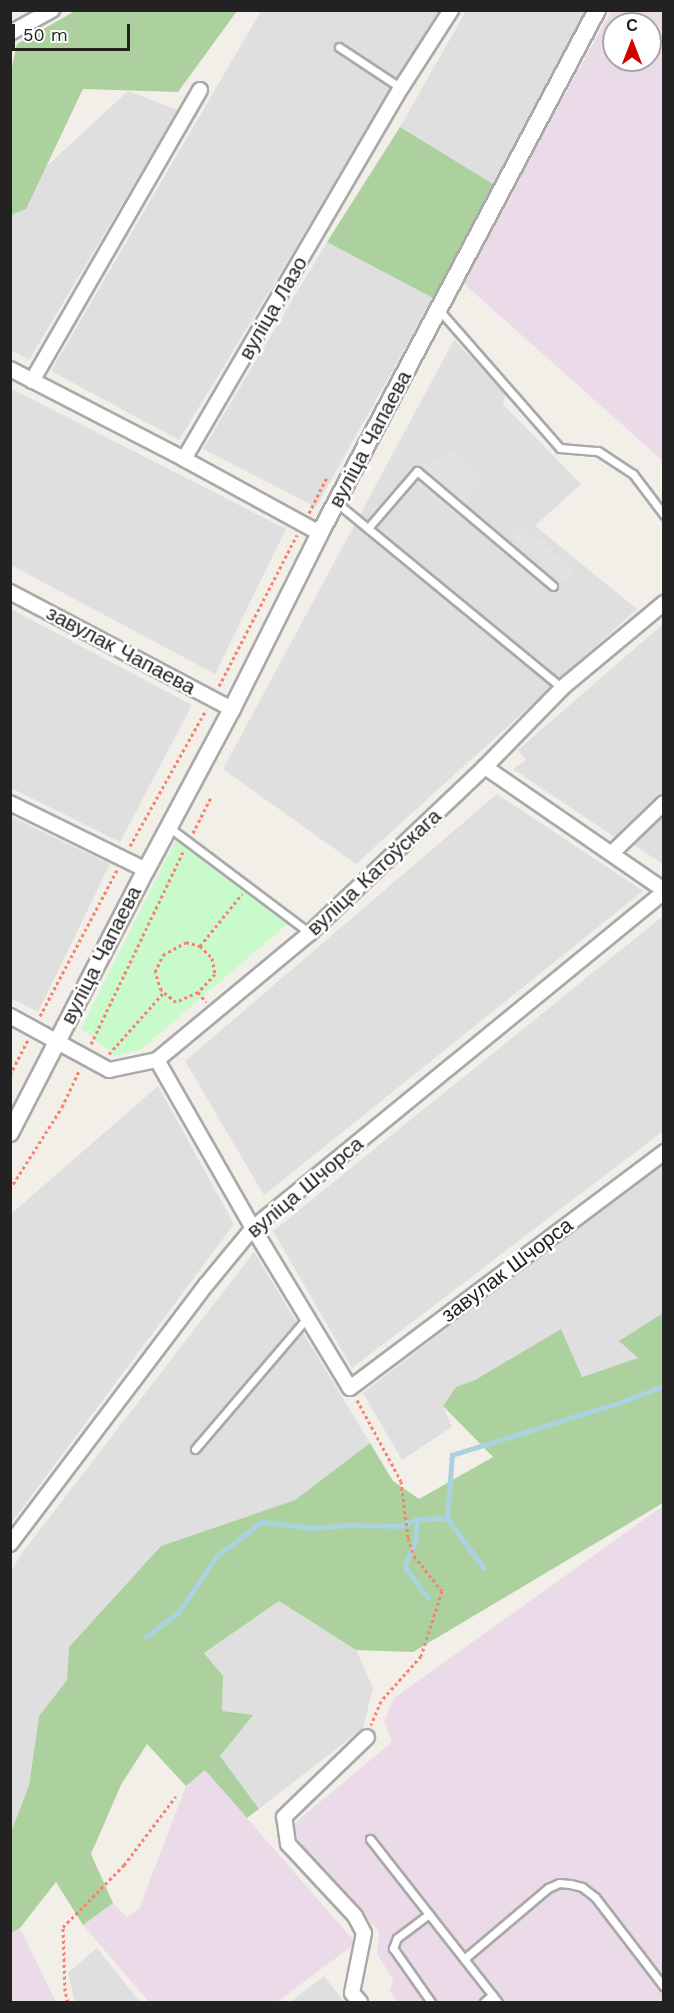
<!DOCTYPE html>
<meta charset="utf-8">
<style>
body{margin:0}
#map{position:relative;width:674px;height:2013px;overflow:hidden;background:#f2efe9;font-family:"Work Sans",sans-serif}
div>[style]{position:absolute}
.residential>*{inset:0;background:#e0dfdf}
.industrial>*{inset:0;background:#ebdbe8}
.forest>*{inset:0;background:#add19e}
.park>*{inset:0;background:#c8facc}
.parking>*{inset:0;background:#e2e2e2}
.stream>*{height:4.5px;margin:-2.25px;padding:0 2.25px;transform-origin:2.25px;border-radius:2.25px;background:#aad3df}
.path>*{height:3px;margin-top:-1.5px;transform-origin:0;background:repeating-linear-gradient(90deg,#fa8072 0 3px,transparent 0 6px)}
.roads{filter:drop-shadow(2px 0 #a9a9a9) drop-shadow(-2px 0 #a9a9a9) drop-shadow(0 2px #a9a9a9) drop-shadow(0 -2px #a9a9a9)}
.service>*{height:7px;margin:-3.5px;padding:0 3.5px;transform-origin:3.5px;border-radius:3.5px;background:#fff}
.minor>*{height:14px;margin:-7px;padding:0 7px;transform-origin:7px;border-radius:7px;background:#fff}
.tertiary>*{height:16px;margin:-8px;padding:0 8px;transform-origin:8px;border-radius:8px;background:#fff}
span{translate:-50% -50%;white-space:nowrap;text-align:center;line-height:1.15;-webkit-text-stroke:5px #fff;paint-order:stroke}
.street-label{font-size:21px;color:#222}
.frame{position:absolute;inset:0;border:12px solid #222;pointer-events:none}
.north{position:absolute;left:602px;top:12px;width:60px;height:60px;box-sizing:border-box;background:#fff;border:2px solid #a7a7a7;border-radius:50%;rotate:0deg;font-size:16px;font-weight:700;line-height:24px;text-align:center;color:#222}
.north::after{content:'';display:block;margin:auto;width:21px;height:27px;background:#d40000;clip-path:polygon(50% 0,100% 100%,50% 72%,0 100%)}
.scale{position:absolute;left:12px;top:24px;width:118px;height:27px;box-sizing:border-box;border:3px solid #222;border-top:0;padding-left:8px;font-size:18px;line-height:21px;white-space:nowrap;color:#222;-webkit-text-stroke:4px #fff;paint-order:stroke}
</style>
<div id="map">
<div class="residential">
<i style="clip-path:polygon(261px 11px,439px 11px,179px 440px,51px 371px)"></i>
<i style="clip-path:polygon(466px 11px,588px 11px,493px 184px,400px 127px)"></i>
<i style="clip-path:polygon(128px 91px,178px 110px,29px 360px,11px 350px,11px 199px)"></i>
<i style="clip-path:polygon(327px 242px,433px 298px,316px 507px,203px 449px)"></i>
<i style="clip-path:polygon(454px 340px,506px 392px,503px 404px,581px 484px,535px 526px,637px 609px,356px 864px,223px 769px)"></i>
<i style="clip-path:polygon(10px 388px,286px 529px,215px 674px,11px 565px)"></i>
<i style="clip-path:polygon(11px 609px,192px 705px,120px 842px,11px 788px)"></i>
<i style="clip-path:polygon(663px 624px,663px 792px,616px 838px,513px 769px,526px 760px,518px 750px)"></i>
<i style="clip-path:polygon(497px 794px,643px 891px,264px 1195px,185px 1061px)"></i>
<i style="clip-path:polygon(10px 816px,110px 864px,38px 1012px,11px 998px)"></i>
<i style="clip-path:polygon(663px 817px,663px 864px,634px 845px)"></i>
<i style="clip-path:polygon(663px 916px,663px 1131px,352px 1368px,273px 1231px)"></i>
<i style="clip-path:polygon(158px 1086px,234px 1224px,11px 1523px,11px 1214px)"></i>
<i style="clip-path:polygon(663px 1161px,663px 1313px,620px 1341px,639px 1358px,581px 1377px,560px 1330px,475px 1380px,456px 1387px,443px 1406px,452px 1427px,402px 1460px,363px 1393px)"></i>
<i style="clip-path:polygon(254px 1252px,370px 1443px,295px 1500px,161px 1546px,69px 1647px,67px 1680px,39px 1716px,29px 1785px,11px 1832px,11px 1571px,22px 1553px)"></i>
<i style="clip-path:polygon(279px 1601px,356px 1650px,373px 1688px,363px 1728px,259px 1809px,220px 1756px,223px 1676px,204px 1653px)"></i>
<i style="clip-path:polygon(97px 1948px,140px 2002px,75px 2002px,68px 1973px)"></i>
<i style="clip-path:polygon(324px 1976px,344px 2002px,290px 2002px)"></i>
</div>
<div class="industrial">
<i style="clip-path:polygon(evenodd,611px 11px,663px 11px,663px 461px,462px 282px,611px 11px,614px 24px,650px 24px,650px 60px,614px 60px,614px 24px)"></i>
<i style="clip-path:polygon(663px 1506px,663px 2002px,398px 2002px,390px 1991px,393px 1979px,377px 1954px,379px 1931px,315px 1864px,290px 1827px,392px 1742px,384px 1721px,394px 1698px)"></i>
<i style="clip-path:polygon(205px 1770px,356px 1943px,277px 2002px,149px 2002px,83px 1925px,113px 1903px,127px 1917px,139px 1909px,186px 1786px)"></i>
<i style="clip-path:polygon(20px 1928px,56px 2002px,11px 2002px,11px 1933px)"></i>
</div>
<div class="forest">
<i style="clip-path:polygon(75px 11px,237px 11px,178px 92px,83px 89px,26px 209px,11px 215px,10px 76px,17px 44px)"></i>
<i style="clip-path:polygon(400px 127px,493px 184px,433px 298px,327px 242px)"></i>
<i style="clip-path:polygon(663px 1313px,663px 1503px,413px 1652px,356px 1650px,279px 1601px,204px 1653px,223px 1676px,222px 1711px,253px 1715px,220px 1756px,259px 1809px,247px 1818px,205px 1770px,186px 1786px,147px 1744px,121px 1785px,91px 1854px,113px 1903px,83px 1925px,56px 1882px,20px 1928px,11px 1933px,11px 1832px,29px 1785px,39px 1716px,67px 1680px,69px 1647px,161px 1546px,295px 1500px,370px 1443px,393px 1481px,419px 1499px,493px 1457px,443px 1406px,456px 1387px,475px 1380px,561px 1329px,582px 1377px,638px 1358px,619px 1341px)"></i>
</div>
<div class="park">
<i style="clip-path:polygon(176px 840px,293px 919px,140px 1050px,115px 1056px,81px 1028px)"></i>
</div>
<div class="parking">
<i style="clip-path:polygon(453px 452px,483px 476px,459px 518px,403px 473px)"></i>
<i style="clip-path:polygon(521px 524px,575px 572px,565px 584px,509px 534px)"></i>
</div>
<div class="stream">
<i style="left:447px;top:1518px;width:62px;rotate:53.5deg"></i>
<i style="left:417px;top:1519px;width:21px;rotate:93deg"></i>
<i style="left:416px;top:1540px;width:29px;rotate:112deg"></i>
<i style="left:405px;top:1567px;width:38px;rotate:53deg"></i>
<i style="left:145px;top:1637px;width:39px;rotate:-36deg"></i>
<i style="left:177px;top:1614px;width:70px;rotate:-55.4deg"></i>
<i style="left:217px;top:1556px;width:56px;rotate:-37.7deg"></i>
<i style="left:261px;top:1522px;width:52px;rotate:6.6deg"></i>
<i style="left:313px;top:1528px;width:36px;rotate:-5deg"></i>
<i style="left:349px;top:1525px;width:52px;rotate:1.1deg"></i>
<i style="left:401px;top:1526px;width:17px;rotate:-24deg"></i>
<i style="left:417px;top:1519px;width:30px;rotate:-2deg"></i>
<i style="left:447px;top:1518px;width:63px;rotate:-85.5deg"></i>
<i style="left:452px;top:1455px;width:174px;rotate:-17.4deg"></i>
<i style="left:618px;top:1403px;width:49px;rotate:-20.3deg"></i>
</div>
<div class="path">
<i style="left:309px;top:513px;width:40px;rotate:-63.4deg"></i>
<i style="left:219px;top:686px;width:170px;rotate:-62.7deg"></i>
<i style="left:193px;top:833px;width:40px;rotate:-63.4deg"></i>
<i style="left:130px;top:846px;width:156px;rotate:-60.8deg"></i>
<i style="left:186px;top:942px;width:15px;rotate:16deg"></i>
<i style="left:200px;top:946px;width:17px;rotate:45deg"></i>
<i style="left:212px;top:958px;width:16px;rotate:79deg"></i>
<i style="left:215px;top:974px;width:25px;rotate:133deg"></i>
<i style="left:198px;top:992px;width:24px;rotate:156deg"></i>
<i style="left:176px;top:1002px;width:19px;rotate:-141deg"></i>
<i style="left:161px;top:990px;width:19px;rotate:-108deg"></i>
<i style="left:155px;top:972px;width:19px;rotate:-65deg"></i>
<i style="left:163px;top:955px;width:26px;rotate:-29deg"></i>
<i style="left:200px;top:946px;width:67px;rotate:-51.1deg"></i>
<i style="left:198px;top:992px;width:13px;rotate:51deg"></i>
<i style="left:40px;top:1016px;width:165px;rotate:-62.2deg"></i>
<i style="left:91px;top:1044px;width:213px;rotate:-64.4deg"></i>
<i style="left:109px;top:1054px;width:83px;rotate:-48.4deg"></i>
<i style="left:10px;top:1075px;width:39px;rotate:-63deg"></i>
<i style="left:10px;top:1189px;width:97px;rotate:-57.6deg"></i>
<i style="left:62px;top:1107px;width:42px;rotate:-64.7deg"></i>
<i style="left:357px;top:1400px;width:92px;rotate:61.5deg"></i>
<i style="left:401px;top:1481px;width:57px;rotate:83deg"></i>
<i style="left:408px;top:1538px;width:19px;rotate:72deg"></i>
<i style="left:414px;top:1556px;width:45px;rotate:51.3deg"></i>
<i style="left:442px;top:1591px;width:68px;rotate:107.9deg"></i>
<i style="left:421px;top:1656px;width:60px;rotate:131.6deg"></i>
<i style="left:381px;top:1701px;width:26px;rotate:113deg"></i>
<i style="left:68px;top:2002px;width:11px;rotate:-105deg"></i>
<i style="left:65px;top:1991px;width:64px;rotate:-91.8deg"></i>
<i style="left:63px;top:1927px;width:87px;rotate:-45.5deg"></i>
<i style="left:124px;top:1865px;width:86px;rotate:-53deg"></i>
</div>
<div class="roads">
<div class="service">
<i style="left:339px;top:47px;width:74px;rotate:33.5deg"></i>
<i style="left:440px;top:311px;width:182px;rotate:48.8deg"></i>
<i style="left:560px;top:448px;width:38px;rotate:5deg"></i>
<i style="left:598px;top:451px;width:42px;rotate:33.3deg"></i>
<i style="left:633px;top:474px;width:51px;rotate:52.9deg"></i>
<i style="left:337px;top:503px;width:291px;rotate:39.4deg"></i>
<i style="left:368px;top:528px;width:75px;rotate:-49.3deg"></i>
<i style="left:417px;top:471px;width:178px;rotate:40.2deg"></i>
<i style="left:170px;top:828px;width:175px;rotate:36.9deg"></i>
<i style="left:195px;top:1449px;width:172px;rotate:-49.5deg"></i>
<i style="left:370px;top:1839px;width:207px;rotate:51.9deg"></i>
<i style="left:429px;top:1914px;width:40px;rotate:143deg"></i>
<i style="left:397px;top:1938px;width:11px;rotate:112deg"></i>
<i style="left:393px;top:1948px;width:66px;rotate:54.9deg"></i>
<i style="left:464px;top:1959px;width:110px;rotate:-40.2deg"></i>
<i style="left:548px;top:1888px;width:12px;rotate:-24deg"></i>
<i style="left:559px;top:1883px;width:11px;rotate:5deg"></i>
<i style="left:570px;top:1884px;width:12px;rotate:14deg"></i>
<i style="left:582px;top:1887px;width:16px;rotate:38deg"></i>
<i style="left:595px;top:1897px;width:113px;rotate:52.5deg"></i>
<i style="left:484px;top:2002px;width:11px;rotate:-41deg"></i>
</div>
<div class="minor">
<i style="left:10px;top:33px;width:48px;rotate:-28.7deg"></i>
<i style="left:10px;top:369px;width:196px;rotate:27.3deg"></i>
<i style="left:184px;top:459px;width:430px;rotate:-59.7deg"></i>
<i style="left:401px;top:88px;width:93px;rotate:-57.3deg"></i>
<i style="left:32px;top:381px;width:336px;rotate:-60deg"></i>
<i style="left:184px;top:459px;width:155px;rotate:28.6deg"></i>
<i style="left:10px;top:592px;width:251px;rotate:27.8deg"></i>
<i style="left:485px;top:767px;width:217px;rotate:34.5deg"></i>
<i style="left:10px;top:803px;width:152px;rotate:26.2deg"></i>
<i style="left:612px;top:853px;width:72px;rotate:-43.9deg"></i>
<i style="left:10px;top:1016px;width:113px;rotate:28.6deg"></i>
<i style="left:109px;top:1070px;width:49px;rotate:-11.8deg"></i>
<i style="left:157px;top:1060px;width:199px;rotate:-39.7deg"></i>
<i style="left:310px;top:933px;width:241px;rotate:-43.5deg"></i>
<i style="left:485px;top:767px;width:110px;rotate:-45.7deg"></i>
<i style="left:562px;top:688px;width:133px;rotate:-39.8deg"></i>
<i style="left:157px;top:1060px;width:193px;rotate:60.3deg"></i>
<i style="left:253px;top:1228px;width:187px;rotate:58.8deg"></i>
<i style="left:350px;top:1388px;width:393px;rotate:-36.9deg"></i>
<i style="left:10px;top:1544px;width:325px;rotate:-52.9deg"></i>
<i style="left:206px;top:1285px;width:74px;rotate:-50.5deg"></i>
<i style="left:253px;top:1228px;width:531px;rotate:-39.27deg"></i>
<i style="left:360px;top:2002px;width:12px;rotate:-132deg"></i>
<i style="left:352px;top:1993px;width:61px;rotate:-78.7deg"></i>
<i style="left:364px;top:1933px;width:19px;rotate:-118deg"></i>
<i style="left:355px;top:1916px;width:98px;rotate:-132.9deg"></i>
<i style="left:288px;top:1844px;width:27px;rotate:-98deg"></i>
<i style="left:284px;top:1817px;width:115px;rotate:-43.9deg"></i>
</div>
<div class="tertiary">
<i style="left:10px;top:1133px;width:296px;rotate:-62.7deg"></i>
<i style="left:146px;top:870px;width:183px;rotate:-61.9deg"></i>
<i style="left:232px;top:709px;width:197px;rotate:-63.4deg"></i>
<i style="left:320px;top:533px;width:592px;rotate:-62.09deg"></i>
</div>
</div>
<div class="street-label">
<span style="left:273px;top:308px;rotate:-60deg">вуліца Лазо</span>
<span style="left:370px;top:439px;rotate:-62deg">вуліца Чапаева</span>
<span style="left:121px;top:650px;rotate:28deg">завулак Чапаева</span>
<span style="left:374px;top:872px;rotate:-43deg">вуліца Катоўскага</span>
<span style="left:101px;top:955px;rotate:-63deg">вуліца Чапаева</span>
<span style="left:305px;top:1187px;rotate:-40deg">вуліца Шчорса</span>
<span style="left:507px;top:1270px;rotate:-37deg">завулак Шчорса</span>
</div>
<div class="frame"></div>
<div class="north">С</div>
<div class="scale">50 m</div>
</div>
